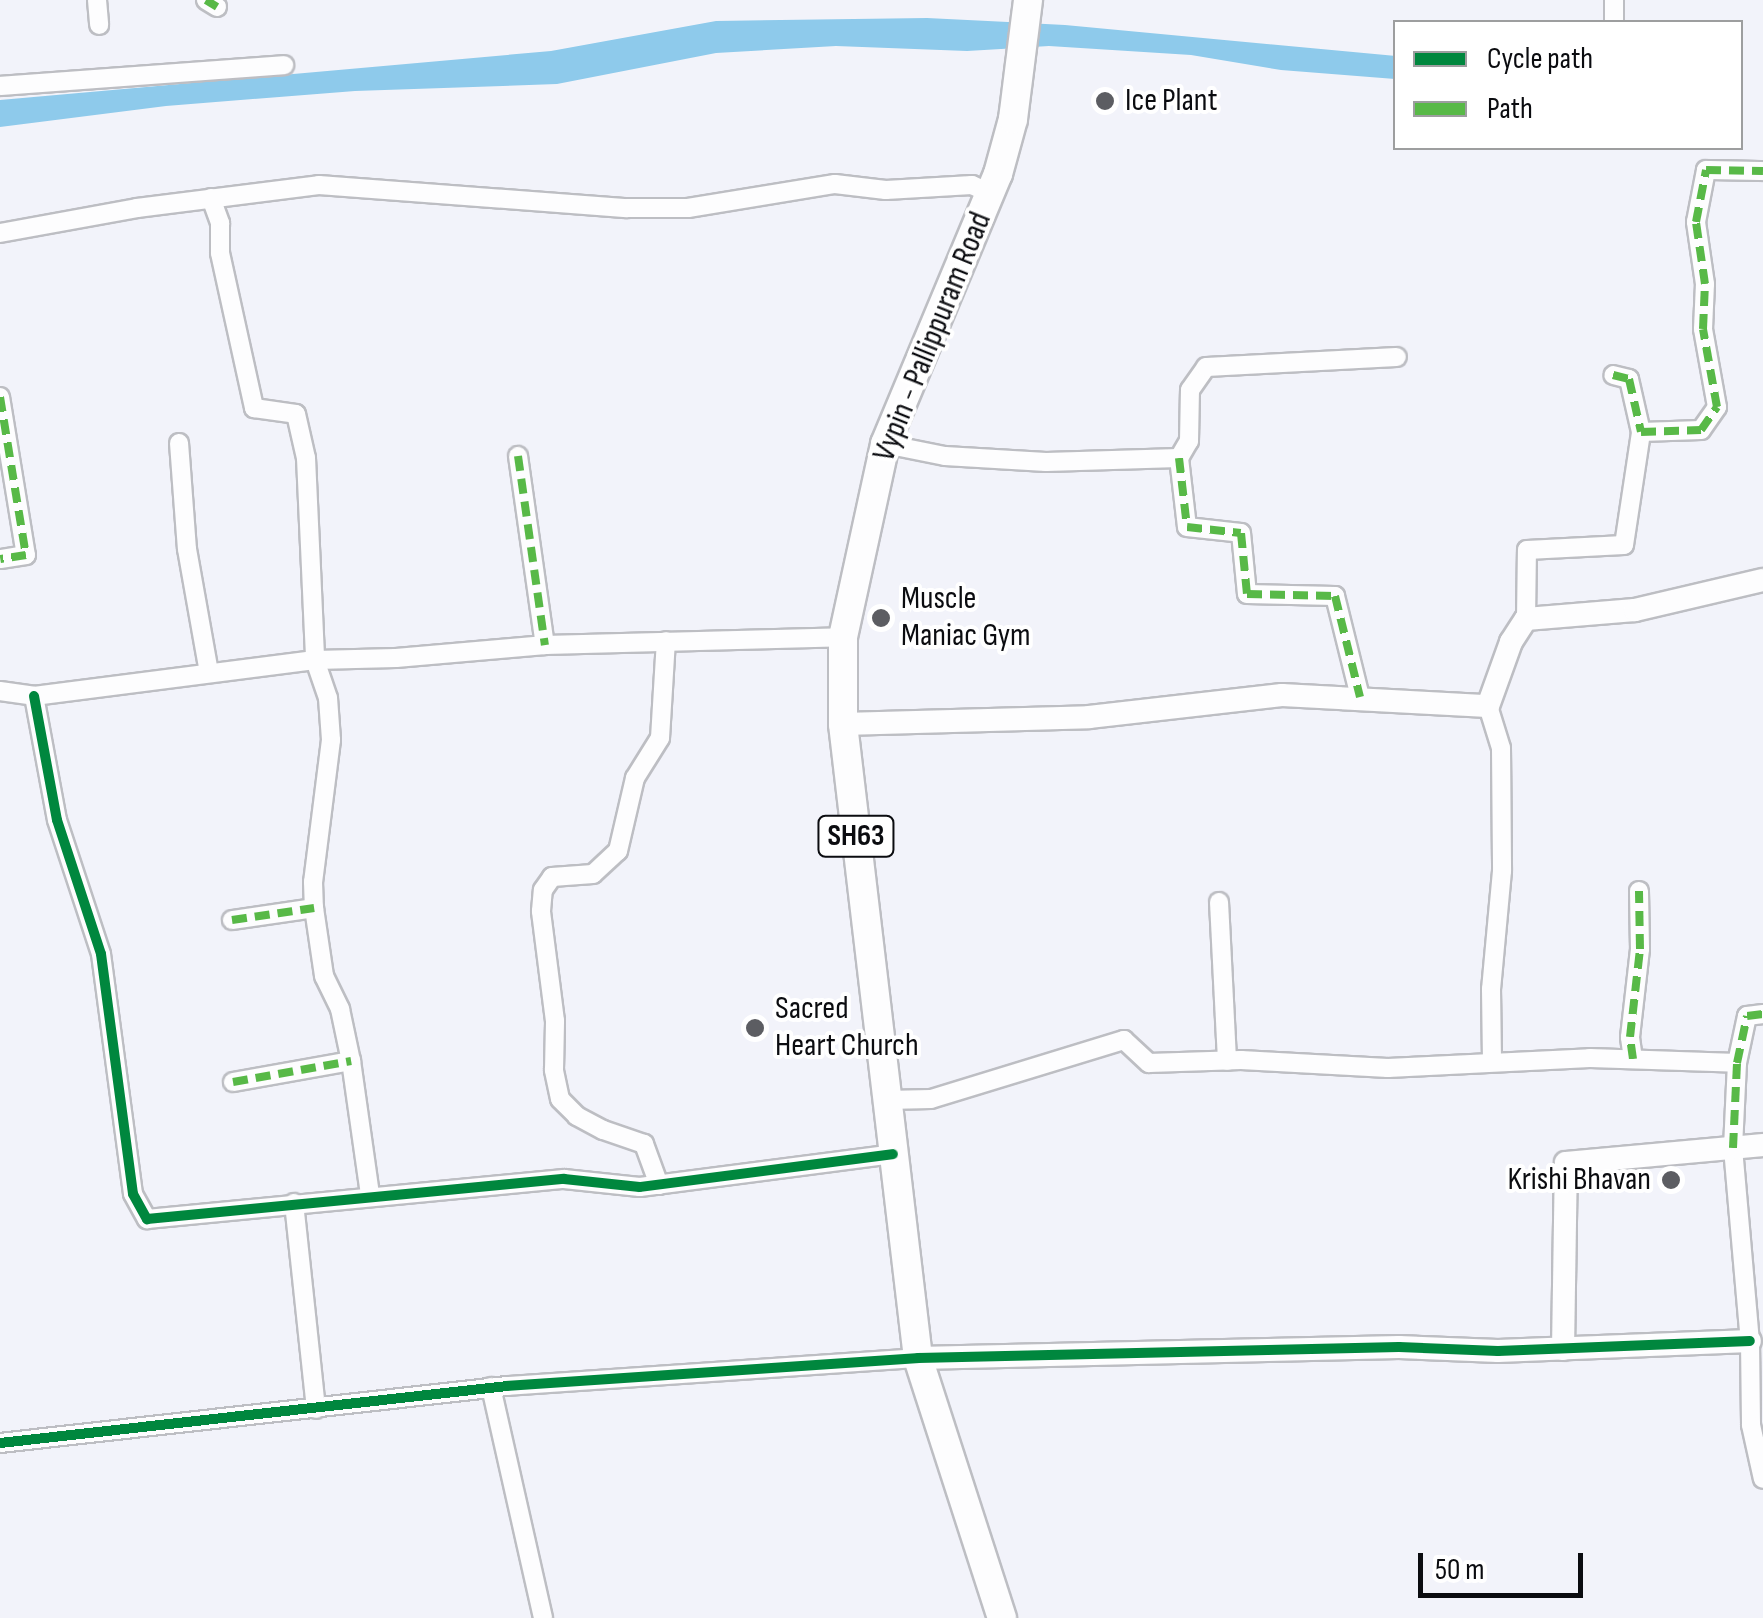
<!DOCTYPE html>
<style>
body{margin:0}
#map{position:relative;width:1763px;height:1618px;overflow:hidden;background:#f2f3fa;font-family:"Sofia Sans Condensed",sans-serif}
div>[style]{position:absolute}
.water>*{inset:0;background:#8ecaeb}
.roads{filter:drop-shadow(2px 0 #bdbec3) drop-shadow(-2px 0 #bdbec3) drop-shadow(0 2px #bdbec3) drop-shadow(0 -2px #bdbec3)}
.minor>*{height:18px;margin:-9px;padding:0 9px;transform-origin:9px;border-radius:9px;background:#fdfdfe}
.tertiary>*{height:22px;margin:-11px;padding:0 11px;transform-origin:11px;border-radius:11px;background:#fdfdfe}
.primary>*{height:28px;margin:-14px;padding:0 14px;transform-origin:14px;border-radius:14px;background:#fdfdfe}
.quiet>*{height:8px;margin-top:-4px;transform-origin:0;background:repeating-linear-gradient(90deg,#58b947 0 15px,transparent 0 23px)}
.cycleway>*{height:10px;margin:-5px;padding:0 5px;transform-origin:5px;border-radius:5px;background:#00873e}
.dots>*{width:28px;height:28px;translate:-50% -50%;box-sizing:border-box;border:5px solid #fff;border-radius:50%}
span{translate:-50% -50%;white-space:nowrap;text-align:center;line-height:1.15;-webkit-text-stroke:8px #fff;paint-order:stroke}
.shield-label span{padding:2px 8px;background:#fff;border:2px solid;border-radius:8px;-webkit-text-stroke-width:0}
.shield-label{font-size:30px;color:#0b0c10;font-weight:700}
.poi-label{font-size:32px;color:#0b0c10}
.left{translate:0 -50%;text-align:left}
.right{translate:-100% -50%;text-align:right}
.street-label{font-size:32px;color:#0b0c10}
.legend{position:absolute;left:1393px;top:20px;width:350px;height:130px;box-sizing:border-box;background:#fff;border:2px solid #9d9e9f;margin:0;padding:12px 18px;list-style:none;font-size:30px;color:#0b0c10}
.legend li{display:flex;align-items:center;gap:20px;height:50px}
.legend b{width:50px;border:2px solid #9d9e9f}
.scale{position:absolute;left:1418px;top:1553px;width:165px;height:45px;box-sizing:border-box;border:5px solid #0b0c10;border-top:0;padding-left:12px;font-size:30px;line-height:35px;white-space:nowrap;color:#0b0c10;-webkit-text-stroke:8px #fff;paint-order:stroke}
</style>
<div id="map">
<div class="water">
<i style="clip-path:polygon(927px 18px,1065px 25px,1396px 56px,1395px 79px,1281px 70px,1191px 55px,1049px 46px,967px 51px,836px 46px,716px 53px,557px 84px,355px 91px,166px 106px,0 127px,0 100px,551px 51px,716px 21px)"></i>
</div>
<div class="roads">
<div class="minor">
<i style="left:97px;top:0;width:25px;rotate:85deg"></i>
<i style="left:206px;top:0;width:13px;rotate:32deg"></i>
<i style="left:1614px;top:22px;width:22px;rotate:-90deg"></i>
<i style="left:0;top:86px;width:285px;rotate:-4.2deg"></i>
<i style="left:211px;top:198px;width:27px;rotate:70deg"></i>
<i style="left:220px;top:223px;width:30px;rotate:90deg"></i>
<i style="left:220px;top:253px;width:159px;rotate:77.6deg"></i>
<i style="left:254px;top:408px;width:42px;rotate:8.1deg"></i>
<i style="left:296px;top:414px;width:45px;rotate:77.2deg"></i>
<i style="left:306px;top:458px;width:202px;rotate:87.4deg"></i>
<i style="left:315px;top:660px;width:40px;rotate:71.1deg"></i>
<i style="left:328px;top:698px;width:42px;rotate:85.9deg"></i>
<i style="left:331px;top:740px;width:143px;rotate:97.2deg"></i>
<i style="left:313px;top:882px;width:26px;rotate:88deg"></i>
<i style="left:314px;top:908px;width:69px;rotate:81.6deg"></i>
<i style="left:324px;top:976px;width:37px;rotate:64deg"></i>
<i style="left:340px;top:1009px;width:53px;rotate:78.1deg"></i>
<i style="left:351px;top:1061px;width:135px;rotate:81.9deg"></i>
<i style="left:0;top:233px;width:139px;rotate:-10.3deg"></i>
<i style="left:137px;top:208px;width:183px;rotate:-7.2deg"></i>
<i style="left:319px;top:185px;width:309px;rotate:4.3deg"></i>
<i style="left:627px;top:208px;width:61px"></i>
<i style="left:688px;top:208px;width:149px;rotate:-9.3deg"></i>
<i style="left:835px;top:184px;width:51px;rotate:6.7deg"></i>
<i style="left:886px;top:190px;width:86px;rotate:-3.3deg"></i>
<i style="left:972px;top:185px;width:21px;rotate:25deg"></i>
<i style="left:0;top:397px;width:160px;rotate:80.7deg"></i>
<i style="left:26px;top:555px;width:26px;rotate:171deg"></i>
<i style="left:1641px;top:432px;width:60px;rotate:-1.9deg"></i>
<i style="left:1701px;top:430px;width:28px;rotate:-55deg"></i>
<i style="left:1717px;top:407px;width:79px;rotate:-100.2deg"></i>
<i style="left:1703px;top:329px;width:45px;rotate:-87.5deg"></i>
<i style="left:1705px;top:284px;width:63px;rotate:-98.3deg"></i>
<i style="left:1696px;top:222px;width:53px;rotate:-79.1deg"></i>
<i style="left:1706px;top:170px;width:57px;rotate:1deg"></i>
<i style="left:179px;top:443px;width:106px;rotate:85.7deg"></i>
<i style="left:187px;top:549px;width:126px;rotate:79.9deg"></i>
<i style="left:885px;top:444px;width:61px;rotate:11.3deg"></i>
<i style="left:945px;top:456px;width:101px;rotate:3.4deg"></i>
<i style="left:1046px;top:462px;width:133px;rotate:-1.7deg"></i>
<i style="left:1179px;top:458px;width:20px;rotate:-60deg"></i>
<i style="left:1189px;top:441px;width:51px;rotate:-88.9deg"></i>
<i style="left:1190px;top:390px;width:28px;rotate:-55deg"></i>
<i style="left:1206px;top:367px;width:191px;rotate:-3deg"></i>
<i style="left:518px;top:456px;width:191px;rotate:81.9deg"></i>
<i style="left:1179px;top:458px;width:69px;rotate:83.4deg"></i>
<i style="left:1187px;top:527px;width:54px;rotate:6.3deg"></i>
<i style="left:1241px;top:533px;width:61px;rotate:84.4deg"></i>
<i style="left:1247px;top:594px;width:88px;rotate:1.3deg"></i>
<i style="left:1335px;top:596px;width:104px;rotate:76.1deg"></i>
<i style="left:1526px;top:619px;width:69px;rotate:-89.2deg"></i>
<i style="left:1527px;top:550px;width:97px;rotate:-3deg"></i>
<i style="left:1624px;top:545px;width:114px;rotate:-81.4deg"></i>
<i style="left:1641px;top:432px;width:54px;rotate:-102.8deg"></i>
<i style="left:1629px;top:379px;width:16px;rotate:-166deg"></i>
<i style="left:0;top:691px;width:34px;rotate:8deg"></i>
<i style="left:34px;top:696px;width:283px;rotate:-7.3deg"></i>
<i style="left:315px;top:660px;width:81px;rotate:-1.4deg"></i>
<i style="left:396px;top:658px;width:150px;rotate:-5deg"></i>
<i style="left:545px;top:645px;width:298px;rotate:-1.5deg"></i>
<i style="left:34px;top:696px;width:126px;rotate:79.5deg"></i>
<i style="left:57px;top:820px;width:141px;rotate:71.8deg"></i>
<i style="left:101px;top:954px;width:242px;rotate:82.4deg"></i>
<i style="left:133px;top:1194px;width:29px;rotate:61deg"></i>
<i style="left:147px;top:1219px;width:419px;rotate:-5.5deg"></i>
<i style="left:564px;top:1179px;width:76px;rotate:6deg"></i>
<i style="left:640px;top:1187px;width:255px;rotate:-7.4deg"></i>
<i style="left:1488px;top:706px;width:44px;rotate:72.8deg"></i>
<i style="left:1501px;top:748px;width:123px;rotate:89.5deg"></i>
<i style="left:1502px;top:871px;width:119px;rotate:95.3deg"></i>
<i style="left:1491px;top:989px;width:73px;rotate:89.2deg"></i>
<i style="left:1219px;top:902px;width:159px;rotate:87.1deg"></i>
<i style="left:232px;top:920px;width:83px;rotate:-8.3deg"></i>
<i style="left:1763px;top:1014px;width:16px;rotate:173deg"></i>
<i style="left:1747px;top:1016px;width:48px;rotate:102deg"></i>
<i style="left:1737px;top:1063px;width:85px;rotate:92.7deg"></i>
<i style="left:1733px;top:1148px;width:194px;rotate:85deg"></i>
<i style="left:1750px;top:1341px;width:84px;rotate:89.3deg"></i>
<i style="left:1751px;top:1425px;width:55px;rotate:77.5deg"></i>
<i style="left:1633px;top:1059px;width:22px;rotate:-98deg"></i>
<i style="left:1630px;top:1037px;width:89px;rotate:-83.5deg"></i>
<i style="left:1640px;top:949px;width:58px;rotate:-91deg"></i>
<i style="left:233px;top:1082px;width:120px;rotate:-10.1deg"></i>
<i style="left:886px;top:1100px;width:45px;rotate:-1.3deg"></i>
<i style="left:931px;top:1099px;width:202px;rotate:-17deg"></i>
<i style="left:1124px;top:1040px;width:34px;rotate:43deg"></i>
<i style="left:1149px;top:1063px;width:92px;rotate:-1.9deg"></i>
<i style="left:1241px;top:1060px;width:147px;rotate:3.1deg"></i>
<i style="left:1388px;top:1068px;width:202px;rotate:-2.8deg"></i>
<i style="left:1590px;top:1058px;width:147px;rotate:1.9deg"></i>
<i style="left:659px;top:1185px;width:44px;rotate:-110.1deg"></i>
<i style="left:644px;top:1144px;width:43px;rotate:-161.1deg"></i>
<i style="left:603px;top:1130px;width:30px;rotate:-152deg"></i>
<i style="left:577px;top:1116px;width:24px;rotate:-135deg"></i>
<i style="left:560px;top:1099px;width:30px;rotate:-102deg"></i>
<i style="left:554px;top:1070px;width:49px;rotate:-88.8deg"></i>
<i style="left:555px;top:1021px;width:111px;rotate:-97.3deg"></i>
<i style="left:541px;top:911px;width:21px;rotate:-85deg"></i>
<i style="left:543px;top:890px;width:16px;rotate:-55deg"></i>
<i style="left:552px;top:877px;width:41px;rotate:-4.2deg"></i>
<i style="left:593px;top:874px;width:34px;rotate:-43deg"></i>
<i style="left:618px;top:851px;width:75px;rotate:-76.9deg"></i>
<i style="left:635px;top:778px;width:47px;rotate:-58deg"></i>
<i style="left:660px;top:738px;width:97px;rotate:-86.5deg"></i>
<i style="left:294px;top:1203px;width:207px;rotate:83.9deg"></i>
<i style="left:491px;top:1387px;width:237px;rotate:77.3deg"></i>
<i style="left:0;top:1443px;width:510px;rotate:-6.41deg"></i>
<i style="left:507px;top:1386px;width:412px;rotate:-3.9deg"></i>
</div>
<div class="tertiary">
<i style="left:843px;top:724px;width:246px;rotate:-1.6deg"></i>
<i style="left:1089px;top:717px;width:194px;rotate:-6.5deg"></i>
<i style="left:1282px;top:695px;width:206px;rotate:3.1deg"></i>
<i style="left:1488px;top:706px;width:68px;rotate:-70.2deg"></i>
<i style="left:1511px;top:642px;width:27px;rotate:-57deg"></i>
<i style="left:1526px;top:619px;width:109px;rotate:-4.7deg"></i>
<i style="left:1635px;top:610px;width:131px;rotate:-13.2deg"></i>
<i style="left:1563px;top:1349px;width:186px;rotate:-89.1deg"></i>
<i style="left:1566px;top:1163px;width:198px;rotate:-5.2deg"></i>
<i style="left:918px;top:1358px;width:481px;rotate:-1.3deg"></i>
<i style="left:1399px;top:1347px;width:99px;rotate:2.3deg"></i>
<i style="left:1498px;top:1351px;width:252px;rotate:-2.3deg"></i>
</div>
<div class="primary">
<i style="left:1002px;top:1618px;width:273px;rotate:-107.9deg"></i>
<i style="left:918px;top:1358px;width:638px;rotate:-96.75deg"></i>
<i style="left:843px;top:724px;width:87px;rotate:-90deg"></i>
<i style="left:843px;top:637px;width:198px;rotate:-77.7deg"></i>
<i style="left:885px;top:444px;width:293px;rotate:-67.3deg"></i>
<i style="left:998px;top:174px;width:57px;rotate:-74.7deg"></i>
<i style="left:1013px;top:119px;width:120px;rotate:-82.8deg"></i>
</div>
</div>
<div class="quiet">
<i style="left:206px;top:0;width:13px;rotate:32deg"></i>
<i style="left:1613px;top:375px;width:16px;rotate:14deg"></i>
<i style="left:1629px;top:379px;width:54px;rotate:77.2deg"></i>
<i style="left:1641px;top:432px;width:60px;rotate:-1.9deg"></i>
<i style="left:1701px;top:430px;width:28px;rotate:-55deg"></i>
<i style="left:1717px;top:407px;width:79px;rotate:-100.2deg"></i>
<i style="left:1703px;top:329px;width:45px;rotate:-87.5deg"></i>
<i style="left:1705px;top:284px;width:63px;rotate:-98.3deg"></i>
<i style="left:1696px;top:222px;width:53px;rotate:-79.1deg"></i>
<i style="left:1706px;top:170px;width:57px;rotate:1deg"></i>
<i style="left:0;top:397px;width:160px;rotate:80.7deg"></i>
<i style="left:26px;top:555px;width:26px;rotate:171deg"></i>
<i style="left:518px;top:456px;width:191px;rotate:81.9deg"></i>
<i style="left:1179px;top:458px;width:69px;rotate:83.4deg"></i>
<i style="left:1187px;top:527px;width:54px;rotate:6.3deg"></i>
<i style="left:1241px;top:533px;width:61px;rotate:84.4deg"></i>
<i style="left:1247px;top:594px;width:88px;rotate:1.3deg"></i>
<i style="left:1335px;top:596px;width:104px;rotate:76.1deg"></i>
<i style="left:232px;top:920px;width:83px;rotate:-8.3deg"></i>
<i style="left:1633px;top:1059px;width:22px;rotate:-98deg"></i>
<i style="left:1630px;top:1037px;width:89px;rotate:-83.5deg"></i>
<i style="left:1640px;top:949px;width:58px;rotate:-91deg"></i>
<i style="left:233px;top:1082px;width:120px;rotate:-10.1deg"></i>
<i style="left:1733px;top:1148px;width:85px;rotate:-87.3deg"></i>
<i style="left:1737px;top:1063px;width:48px;rotate:-78deg"></i>
<i style="left:1747px;top:1016px;width:16px;rotate:-7deg"></i>
</div>
<div class="cycleway">
<i style="left:34px;top:696px;width:126px;rotate:79.5deg"></i>
<i style="left:57px;top:820px;width:141px;rotate:71.8deg"></i>
<i style="left:101px;top:954px;width:242px;rotate:82.4deg"></i>
<i style="left:133px;top:1194px;width:29px;rotate:61deg"></i>
<i style="left:147px;top:1219px;width:419px;rotate:-5.5deg"></i>
<i style="left:564px;top:1179px;width:76px;rotate:6deg"></i>
<i style="left:640px;top:1187px;width:255px;rotate:-7.4deg"></i>
<i style="left:0;top:1443px;width:510px;rotate:-6.41deg"></i>
<i style="left:507px;top:1386px;width:412px;rotate:-3.9deg"></i>
<i style="left:918px;top:1358px;width:481px;rotate:-1.3deg"></i>
<i style="left:1399px;top:1347px;width:99px;rotate:2.3deg"></i>
<i style="left:1498px;top:1351px;width:252px;rotate:-2.3deg"></i>
</div>
<div class="dots">
<i style="left:1105px;top:101px;background:#5c5d62"></i>
<i style="left:881px;top:618px;background:#5c5d62"></i>
<i style="left:755px;top:1028px;background:#5c5d62"></i>
<i style="left:1671px;top:1180px;background:#5c5d62"></i>
</div>
<div class="shield-label">
<span style="left:856px;top:836px">SH63</span>
</div>
<div class="poi-label">
<span class="left" style="left:1125px;top:101px">Ice Plant</span>
<span class="left" style="left:901px;top:618px">Muscle<br>Maniac Gym</span>
<span class="left" style="left:775px;top:1028px">Sacred<br>Heart Church</span>
<span class="right" style="left:1651px;top:1180px">Krishi Bhavan</span>
</div>
<div class="street-label">
<span style="left:933px;top:337px;rotate:-68deg">Vypin - Pallippuram Road</span>
</div>
<ul class="legend">
<li><b style="height:12px;background:#00873e"></b>Cycle path</li>
<li><b style="height:12px;background:#58b947"></b>Path</li>
</ul>
<div class="scale">50 m</div>
</div>
